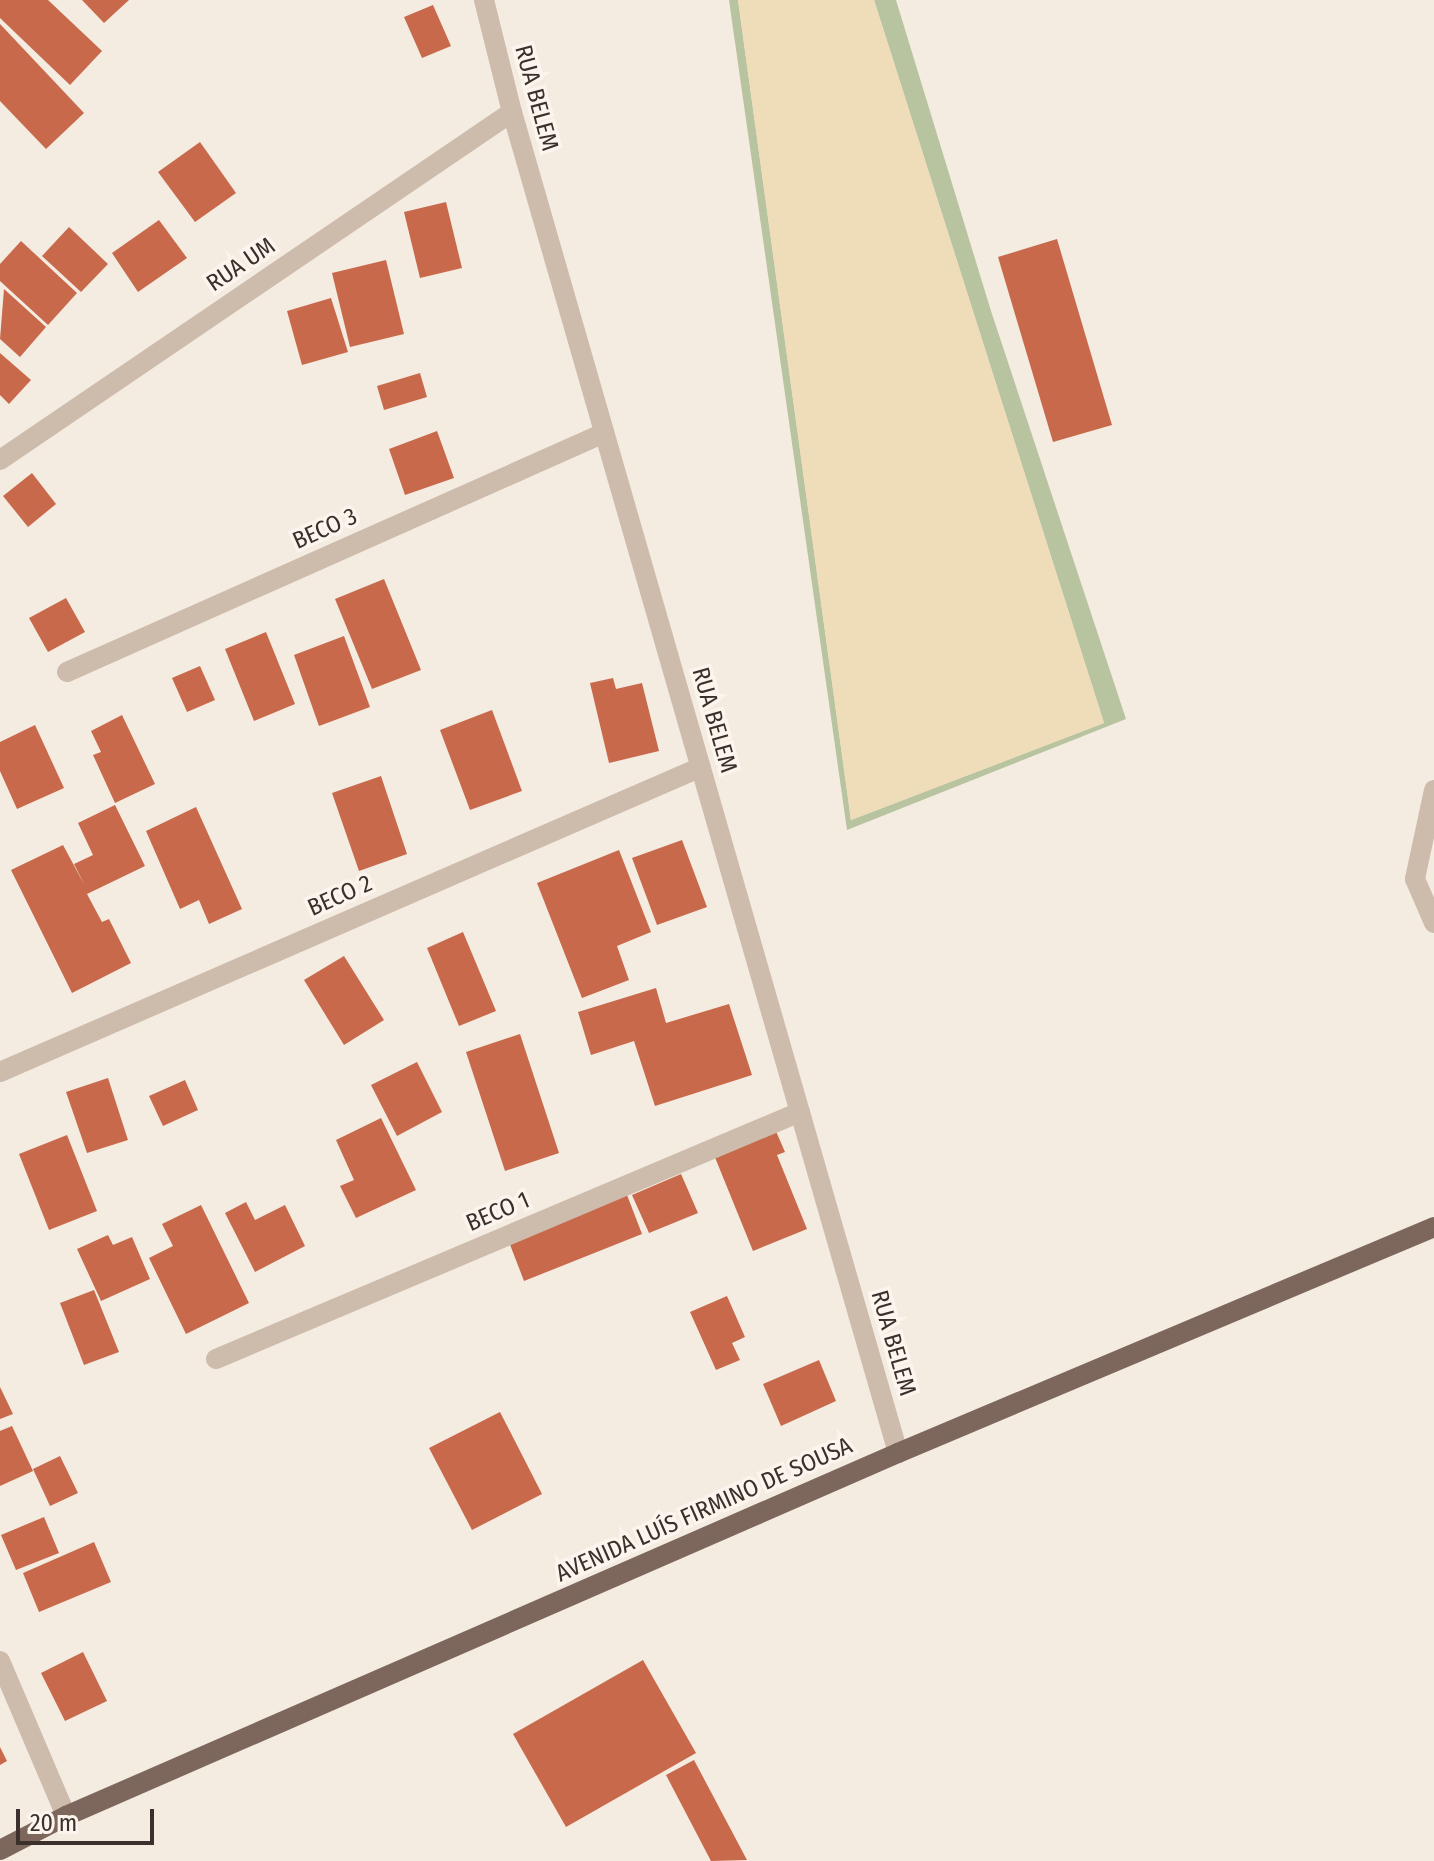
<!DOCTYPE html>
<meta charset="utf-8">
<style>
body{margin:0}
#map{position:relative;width:1434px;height:1861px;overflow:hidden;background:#f4ebe1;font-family:"Fira Sans Condensed",sans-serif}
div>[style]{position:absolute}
.green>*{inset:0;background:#b8c4a0}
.sand>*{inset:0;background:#efdcb8}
.building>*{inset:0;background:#c8694b}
.minor>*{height:20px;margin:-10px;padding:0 10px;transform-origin:10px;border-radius:10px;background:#cdbbac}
.major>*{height:20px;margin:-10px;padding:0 10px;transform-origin:10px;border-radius:10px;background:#7d675c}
span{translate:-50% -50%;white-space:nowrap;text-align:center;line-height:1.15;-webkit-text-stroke:7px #fbf5ee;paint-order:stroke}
.street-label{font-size:24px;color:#3b302b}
.scale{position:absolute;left:16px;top:1809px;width:138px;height:36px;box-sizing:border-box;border:4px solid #3b302b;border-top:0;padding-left:10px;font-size:24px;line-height:28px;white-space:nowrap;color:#3b302b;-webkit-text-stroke:6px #fbf5ee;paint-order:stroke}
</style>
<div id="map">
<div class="green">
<i style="clip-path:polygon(729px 0,738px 0,851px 820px,1104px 723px,874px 0,896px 0,991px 311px,1126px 719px,847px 830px)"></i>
</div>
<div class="sand">
<i style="clip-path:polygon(738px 0,874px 0,1104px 723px,851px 820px)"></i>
</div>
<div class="building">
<i style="clip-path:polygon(0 0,48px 0,102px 51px,70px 85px,0 18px)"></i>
<i style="clip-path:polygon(82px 0,129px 0,104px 23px)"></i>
<i style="clip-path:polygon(433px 5px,451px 46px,422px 58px,404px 17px)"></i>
<i style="clip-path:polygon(0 24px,84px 113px,46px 149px,0 101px)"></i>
<i style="clip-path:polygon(200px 142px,236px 193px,195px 222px,158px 172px)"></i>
<i style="clip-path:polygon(446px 202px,462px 268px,420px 278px,404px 212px)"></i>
<i style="clip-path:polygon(159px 220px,187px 258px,138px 292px,112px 253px)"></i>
<i style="clip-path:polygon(69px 227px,108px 264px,81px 292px,42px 256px)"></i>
<i style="clip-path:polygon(1057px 239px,1112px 425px,1053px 442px,998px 257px)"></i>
<i style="clip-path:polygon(21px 241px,77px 293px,48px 325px,0 281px,0 264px)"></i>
<i style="clip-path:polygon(386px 260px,404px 334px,350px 347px,332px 273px)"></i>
<i style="clip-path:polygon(4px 289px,46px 327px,20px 357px,0 339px)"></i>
<i style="clip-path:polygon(331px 298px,348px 352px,302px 365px,287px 311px)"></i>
<i style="clip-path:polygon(0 353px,31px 380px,9px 404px,0 395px)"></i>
<i style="clip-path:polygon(420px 373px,427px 397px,384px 410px,377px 386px)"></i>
<i style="clip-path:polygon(437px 431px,454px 478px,405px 495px,389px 449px)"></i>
<i style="clip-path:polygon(32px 473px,56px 504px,28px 527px,3px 496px)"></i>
<i style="clip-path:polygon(384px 579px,421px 670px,372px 689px,335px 599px)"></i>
<i style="clip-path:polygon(66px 598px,85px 632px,48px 652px,29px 618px)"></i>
<i style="clip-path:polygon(266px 632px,295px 704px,254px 721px,225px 649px)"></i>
<i style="clip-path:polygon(344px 636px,370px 707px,319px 726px,294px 655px)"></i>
<i style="clip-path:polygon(200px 666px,215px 700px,187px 712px,172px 678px)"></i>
<i style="clip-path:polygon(613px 678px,616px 689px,642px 683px,659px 751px,609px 763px,590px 683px)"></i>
<i style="clip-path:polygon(492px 710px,522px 791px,470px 810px,440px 730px)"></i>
<i style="clip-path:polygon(122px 715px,155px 784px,115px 803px,93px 755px,101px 752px,91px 731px)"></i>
<i style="clip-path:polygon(35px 725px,64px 788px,17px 809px,0 771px,0 742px)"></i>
<i style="clip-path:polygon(381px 776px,407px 854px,359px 871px,332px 793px)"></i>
<i style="clip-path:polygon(115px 805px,145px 866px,87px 894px,102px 922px,109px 919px,131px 963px,72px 993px,11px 870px,63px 845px,85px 886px,74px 864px,93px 855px,78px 823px)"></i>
<i style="clip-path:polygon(196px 807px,242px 909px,209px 924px,199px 900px,180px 909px,146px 831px)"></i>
<i style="clip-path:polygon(682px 840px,707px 907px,657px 925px,632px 858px)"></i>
<i style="clip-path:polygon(619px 850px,651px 932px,617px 946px,629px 980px,582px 998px,537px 883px)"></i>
<i style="clip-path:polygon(463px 932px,496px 1011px,459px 1026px,427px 948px)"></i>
<i style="clip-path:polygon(344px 956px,384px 1020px,344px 1045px,304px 980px)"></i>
<i style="clip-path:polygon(656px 988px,666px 1023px,729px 1004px,752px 1075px,655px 1106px,634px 1041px,591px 1055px,578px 1012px)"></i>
<i style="clip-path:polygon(520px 1034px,559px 1153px,505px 1171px,466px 1052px)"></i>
<i style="clip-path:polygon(417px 1062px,442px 1112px,397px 1136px,371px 1085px)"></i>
<i style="clip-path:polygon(108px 1078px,128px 1140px,87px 1153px,66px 1092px)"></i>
<i style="clip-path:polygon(185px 1080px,198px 1110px,163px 1126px,149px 1096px)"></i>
<i style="clip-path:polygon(381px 1118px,416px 1190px,356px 1218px,340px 1186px,354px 1180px,336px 1140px)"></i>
<i style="clip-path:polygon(775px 1129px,785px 1152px,777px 1155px,807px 1229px,753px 1251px,714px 1155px)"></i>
<i style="clip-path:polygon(67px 1135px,97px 1211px,49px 1230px,19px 1154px)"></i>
<i style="clip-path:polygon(681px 1174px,698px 1213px,649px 1233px,632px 1195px)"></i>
<i style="clip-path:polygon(627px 1195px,642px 1234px,524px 1281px,509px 1242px)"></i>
<i style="clip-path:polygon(246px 1202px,255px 1220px,285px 1205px,305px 1246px,255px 1272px,225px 1213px)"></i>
<i style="clip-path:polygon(201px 1205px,249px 1303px,186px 1334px,149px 1258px,173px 1246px,162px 1224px)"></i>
<i style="clip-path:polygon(108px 1235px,113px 1245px,132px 1237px,150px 1279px,101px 1301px,77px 1249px)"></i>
<i style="clip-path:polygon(94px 1290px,119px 1352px,84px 1365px,60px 1303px)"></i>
<i style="clip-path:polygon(727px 1296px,745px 1337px,732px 1343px,740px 1360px,716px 1370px,690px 1312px)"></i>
<i style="clip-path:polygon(819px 1360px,836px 1401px,781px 1426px,763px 1384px)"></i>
<i style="clip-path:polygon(0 1387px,13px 1414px,0 1419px)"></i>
<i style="clip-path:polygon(500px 1412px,542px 1494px,472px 1530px,429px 1448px)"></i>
<i style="clip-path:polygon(12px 1426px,33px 1471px,0 1486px,0 1431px)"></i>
<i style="clip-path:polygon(60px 1456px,78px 1493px,50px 1506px,33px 1469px)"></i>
<i style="clip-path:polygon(44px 1517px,59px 1553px,16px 1570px,1px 1535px)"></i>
<i style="clip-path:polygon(94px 1542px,111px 1582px,39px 1612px,23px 1573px)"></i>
<i style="clip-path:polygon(83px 1652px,107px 1701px,65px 1721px,41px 1673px)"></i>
<i style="clip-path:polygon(643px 1660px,696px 1753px,566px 1827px,513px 1734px)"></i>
<i style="clip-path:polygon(0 1747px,7px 1761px,0 1765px)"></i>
<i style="clip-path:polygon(694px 1760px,747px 1860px,711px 1861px,666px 1775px)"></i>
</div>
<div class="minor">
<i style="left:484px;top:0;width:115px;rotate:76deg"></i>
<i style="left:512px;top:112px;width:1395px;rotate:73.94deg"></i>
<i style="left:0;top:460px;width:619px;rotate:-34.2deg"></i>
<i style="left:67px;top:672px;width:588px;rotate:-23.99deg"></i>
<i style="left:1434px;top:790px;width:91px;rotate:102.1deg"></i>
<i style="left:1415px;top:879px;width:48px;rotate:66.6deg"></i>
<i style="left:0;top:1072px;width:764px;rotate:-23.51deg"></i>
<i style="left:216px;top:1359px;width:634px;rotate:-22.93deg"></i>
<i style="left:0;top:1661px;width:168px;rotate:66.9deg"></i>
</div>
<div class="major">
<i style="left:0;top:1850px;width:74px;rotate:-27.3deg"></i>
<i style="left:66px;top:1816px;width:908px;rotate:-23.57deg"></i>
<i style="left:898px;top:1453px;width:582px;rotate:-22.86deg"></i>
</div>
<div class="street-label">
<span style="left:536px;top:98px;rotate:75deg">RUA BELEM</span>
<span style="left:241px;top:265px;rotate:-34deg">RUA UM</span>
<span style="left:325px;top:529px;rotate:-24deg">BECO 3</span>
<span style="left:714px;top:720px;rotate:74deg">RUA BELEM</span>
<span style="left:340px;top:896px;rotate:-24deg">BECO 2</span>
<span style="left:498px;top:1212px;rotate:-23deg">BECO 1</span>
<span style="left:893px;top:1343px;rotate:74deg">RUA BELEM</span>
<span style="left:704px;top:1510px;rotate:-24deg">AVENIDA LUÍS FIRMINO DE SOUSA</span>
</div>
<div class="scale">20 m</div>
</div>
